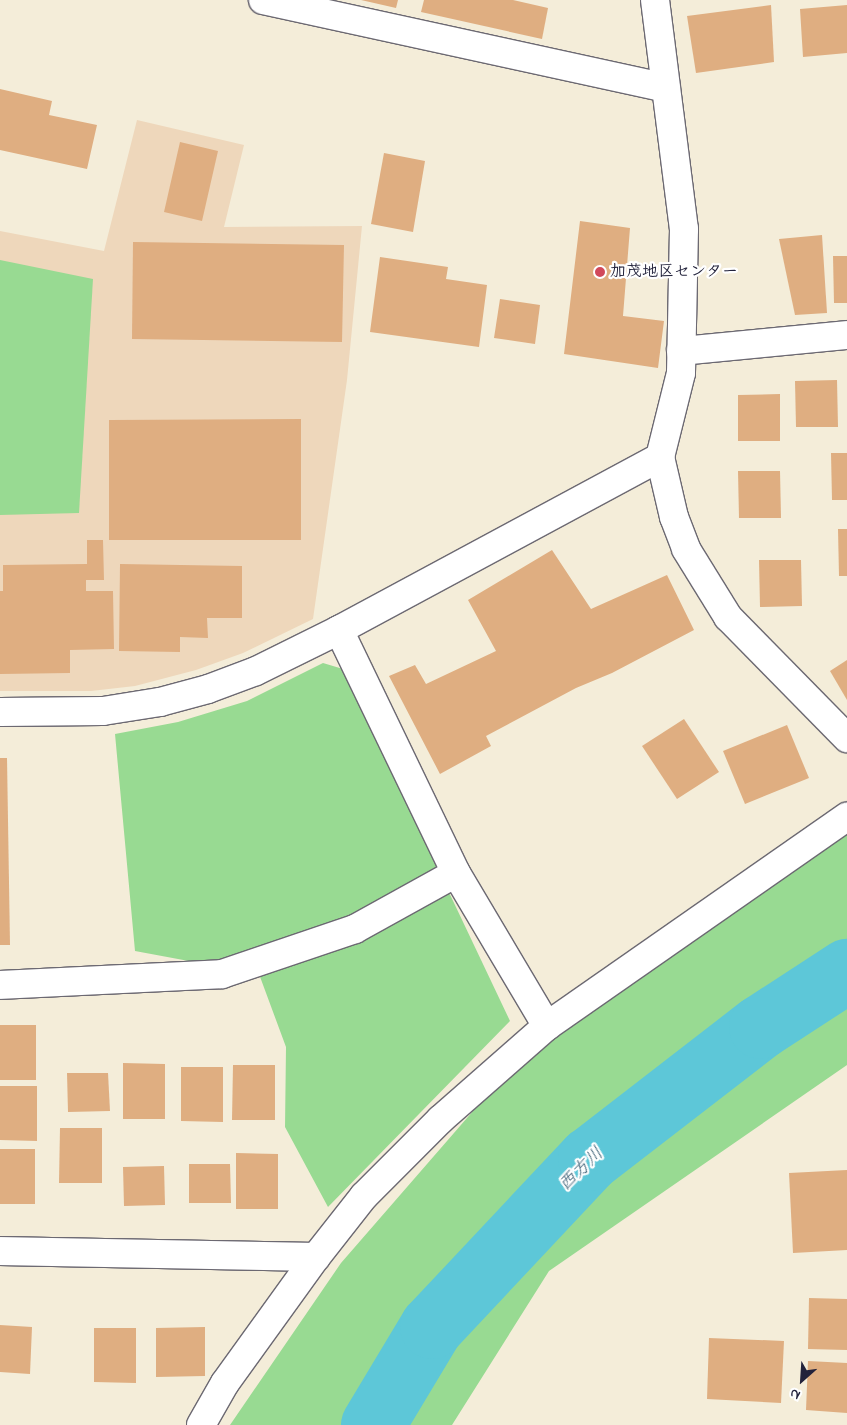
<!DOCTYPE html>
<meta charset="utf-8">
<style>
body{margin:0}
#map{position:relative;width:847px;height:1425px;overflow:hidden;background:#f4edd9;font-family:"Indie Flower","Klee One",sans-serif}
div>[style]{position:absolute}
.built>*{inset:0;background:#eed7bb}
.green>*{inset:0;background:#98da92}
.river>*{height:64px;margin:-32px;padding:0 32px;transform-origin:32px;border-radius:32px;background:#5dc7d8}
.building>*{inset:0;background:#dfae81}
.roads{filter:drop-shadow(1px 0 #6c6972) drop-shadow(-1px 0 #6c6972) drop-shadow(0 1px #6c6972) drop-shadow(0 -1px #6c6972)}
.minor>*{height:28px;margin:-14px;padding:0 14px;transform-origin:14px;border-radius:14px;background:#fff}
.dots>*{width:14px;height:14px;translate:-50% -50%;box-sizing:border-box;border:2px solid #fff;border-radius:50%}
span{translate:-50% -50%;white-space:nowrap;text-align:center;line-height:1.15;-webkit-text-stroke:4.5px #fff;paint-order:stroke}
.poi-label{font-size:16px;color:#22223b;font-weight:700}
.left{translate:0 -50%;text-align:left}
.water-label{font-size:18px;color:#375c72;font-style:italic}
.north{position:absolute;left:777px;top:1355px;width:50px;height:50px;-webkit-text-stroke:4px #fff;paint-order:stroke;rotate:206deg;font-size:14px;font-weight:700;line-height:20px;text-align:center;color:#22223b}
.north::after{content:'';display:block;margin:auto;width:18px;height:22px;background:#22223b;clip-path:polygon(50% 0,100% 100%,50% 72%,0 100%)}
</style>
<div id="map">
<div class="built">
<i style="clip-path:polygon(137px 120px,244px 145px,224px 227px,362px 226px,347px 380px,313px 619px,243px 653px,196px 670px,135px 686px,91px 691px,0 691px,0 231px,104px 251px)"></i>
</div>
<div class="green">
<i style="clip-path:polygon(0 260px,93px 279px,79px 513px,0 515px)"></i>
<i style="clip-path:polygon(323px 663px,343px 669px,510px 1021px,328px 1207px,285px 1127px,286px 1047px,259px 974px,135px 951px,115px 734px,178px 722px,247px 701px)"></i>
<i style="clip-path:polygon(847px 817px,847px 1065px,549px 1271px,452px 1425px,230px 1425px,341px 1263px,547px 1026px)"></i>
</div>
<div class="river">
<i style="left:373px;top:1425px;width:114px;rotate:-59deg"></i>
<i style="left:432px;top:1327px;width:231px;rotate:-46.8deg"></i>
<i style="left:590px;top:1159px;width:216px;rotate:-37.7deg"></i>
<i style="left:761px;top:1027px;width:103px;rotate:-33.1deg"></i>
</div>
<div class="building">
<i style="clip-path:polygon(361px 0,398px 0,396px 8px)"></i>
<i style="clip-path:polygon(424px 0,513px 0,548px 8px,542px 39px,421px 12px)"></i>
<i style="clip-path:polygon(771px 5px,774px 62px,696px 73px,687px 16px)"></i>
<i style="clip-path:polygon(847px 5px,847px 53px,803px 57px,800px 9px)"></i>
<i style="clip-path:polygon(0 89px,52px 101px,49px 115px,97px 125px,87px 169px,0 150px)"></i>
<i style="clip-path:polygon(180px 142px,218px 151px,202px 221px,164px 212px)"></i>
<i style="clip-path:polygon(384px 153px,425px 161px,413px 232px,371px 224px)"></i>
<i style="clip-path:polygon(580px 221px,630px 228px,623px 316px,664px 321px,658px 368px,564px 354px)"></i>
<i style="clip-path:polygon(822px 235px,827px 313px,795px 315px,779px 239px)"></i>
<i style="clip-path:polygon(133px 242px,344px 245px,342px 342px,132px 339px)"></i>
<i style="clip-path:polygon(833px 256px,847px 256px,847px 303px,834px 303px)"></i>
<i style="clip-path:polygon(380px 257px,448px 267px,446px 279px,487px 285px,479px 347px,370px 332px)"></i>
<i style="clip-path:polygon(500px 299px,540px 305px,535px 344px,494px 338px)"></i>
<i style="clip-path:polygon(837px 380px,838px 427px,796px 427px,795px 381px)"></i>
<i style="clip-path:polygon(780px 394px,780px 441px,738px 441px,738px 395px)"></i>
<i style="clip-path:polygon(301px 419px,301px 540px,109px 540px,109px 420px)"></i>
<i style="clip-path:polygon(831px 453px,847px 453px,847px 500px,832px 500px)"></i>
<i style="clip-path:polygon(738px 471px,780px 471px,781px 518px,739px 518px)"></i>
<i style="clip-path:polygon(838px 529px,847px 529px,847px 576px,839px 576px)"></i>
<i style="clip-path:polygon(87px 540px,103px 540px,104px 580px,86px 580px,86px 591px,113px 591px,114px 649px,70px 650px,70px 673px,0 674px,0 591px,3px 591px,3px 565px,87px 564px)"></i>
<i style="clip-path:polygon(552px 550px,591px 609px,667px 575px,694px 630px,612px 673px,576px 688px,486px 736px,491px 746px,440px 774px,389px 676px,415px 665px,426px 684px,496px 651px,468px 600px)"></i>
<i style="clip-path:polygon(759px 560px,801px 560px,802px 606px,760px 607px)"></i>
<i style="clip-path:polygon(120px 564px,242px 566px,242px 618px,207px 618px,208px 638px,180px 637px,180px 652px,119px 651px)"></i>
<i style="clip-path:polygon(847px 660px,847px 700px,830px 671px)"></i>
<i style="clip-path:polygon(684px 719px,719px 772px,677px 799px,642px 746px)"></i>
<i style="clip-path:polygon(787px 725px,809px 778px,745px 804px,723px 751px)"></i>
<i style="clip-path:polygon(0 758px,7px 758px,10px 945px,0 945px)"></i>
<i style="clip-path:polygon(0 1025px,36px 1025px,36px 1080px,0 1080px)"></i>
<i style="clip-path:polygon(123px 1063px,165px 1064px,165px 1119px,123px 1119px)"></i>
<i style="clip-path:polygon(233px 1065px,275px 1065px,275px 1120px,232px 1120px)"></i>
<i style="clip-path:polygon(181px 1067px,223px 1067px,223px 1122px,181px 1121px)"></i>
<i style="clip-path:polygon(67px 1073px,108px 1073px,110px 1111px,68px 1112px)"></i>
<i style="clip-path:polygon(0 1086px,37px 1086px,37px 1141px,0 1140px)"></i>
<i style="clip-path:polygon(60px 1128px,102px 1128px,102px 1183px,59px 1183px)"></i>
<i style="clip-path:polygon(0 1149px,35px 1149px,35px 1204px,0 1204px)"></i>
<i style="clip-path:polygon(236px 1153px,278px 1154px,278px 1209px,236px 1209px)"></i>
<i style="clip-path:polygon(189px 1164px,230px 1164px,231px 1203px,189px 1203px)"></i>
<i style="clip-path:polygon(164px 1166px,165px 1205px,124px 1206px,123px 1167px)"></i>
<i style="clip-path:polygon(847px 1170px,847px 1250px,793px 1253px,789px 1173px)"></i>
<i style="clip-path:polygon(809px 1298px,847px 1299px,847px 1350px,808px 1349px)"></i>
<i style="clip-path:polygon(0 1325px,32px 1327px,30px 1374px,0 1372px)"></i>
<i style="clip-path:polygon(205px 1327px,205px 1376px,156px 1377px,156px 1328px)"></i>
<i style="clip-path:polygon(94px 1328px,136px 1328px,136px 1383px,94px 1382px)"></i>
<i style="clip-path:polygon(709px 1338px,784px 1341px,781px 1403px,707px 1399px)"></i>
<i style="clip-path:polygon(808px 1361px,847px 1363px,847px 1413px,806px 1410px)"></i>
</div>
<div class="roads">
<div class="minor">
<i style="left:263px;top:0;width:412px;rotate:12.3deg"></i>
<i style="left:655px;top:0;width:231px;rotate:82.8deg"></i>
<i style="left:684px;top:229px;width:144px;rotate:91.2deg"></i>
<i style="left:681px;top:373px;width:87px;rotate:104deg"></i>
<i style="left:660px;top:457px;width:62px;rotate:76.9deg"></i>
<i style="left:674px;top:517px;width:34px;rotate:69deg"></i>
<i style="left:686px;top:549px;width:80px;rotate:58.3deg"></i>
<i style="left:728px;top:617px;width:170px;rotate:45.5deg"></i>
<i style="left:681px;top:351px;width:167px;rotate:-5.5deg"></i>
<i style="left:339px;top:630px;width:270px;rotate:64.3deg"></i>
<i style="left:456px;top:873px;width:178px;rotate:59.3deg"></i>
<i style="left:0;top:712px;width:103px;rotate:-0.6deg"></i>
<i style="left:103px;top:711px;width:58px;rotate:-9deg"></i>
<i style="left:160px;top:702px;width:50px;rotate:-15.2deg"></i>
<i style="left:208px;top:689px;width:51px;rotate:-20.6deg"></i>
<i style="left:256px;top:671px;width:93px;rotate:-26.3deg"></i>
<i style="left:339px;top:630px;width:365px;rotate:-28.3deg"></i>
<i style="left:0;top:985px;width:222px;rotate:-2.8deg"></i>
<i style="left:222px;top:974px;width:140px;rotate:-18.7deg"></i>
<i style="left:355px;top:929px;width:115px;rotate:-29deg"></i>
<i style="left:0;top:1251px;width:316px;rotate:1.1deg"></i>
<i style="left:201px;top:1425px;width:48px;rotate:-60.3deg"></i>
<i style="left:225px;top:1383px;width:155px;rotate:-54.2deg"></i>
<i style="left:316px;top:1257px;width:78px;rotate:-51.8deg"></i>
<i style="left:364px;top:1196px;width:109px;rotate:-45deg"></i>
<i style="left:441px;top:1119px;width:141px;rotate:-41.3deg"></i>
<i style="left:547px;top:1026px;width:366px;rotate:-34.9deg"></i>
</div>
</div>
<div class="dots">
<i style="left:600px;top:272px;background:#d1495b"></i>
</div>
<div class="poi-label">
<span class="left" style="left:610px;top:272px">加茂地区センター</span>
</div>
<div class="water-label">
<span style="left:582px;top:1170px;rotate:-44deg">西方川</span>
</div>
<div class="north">N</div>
</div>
